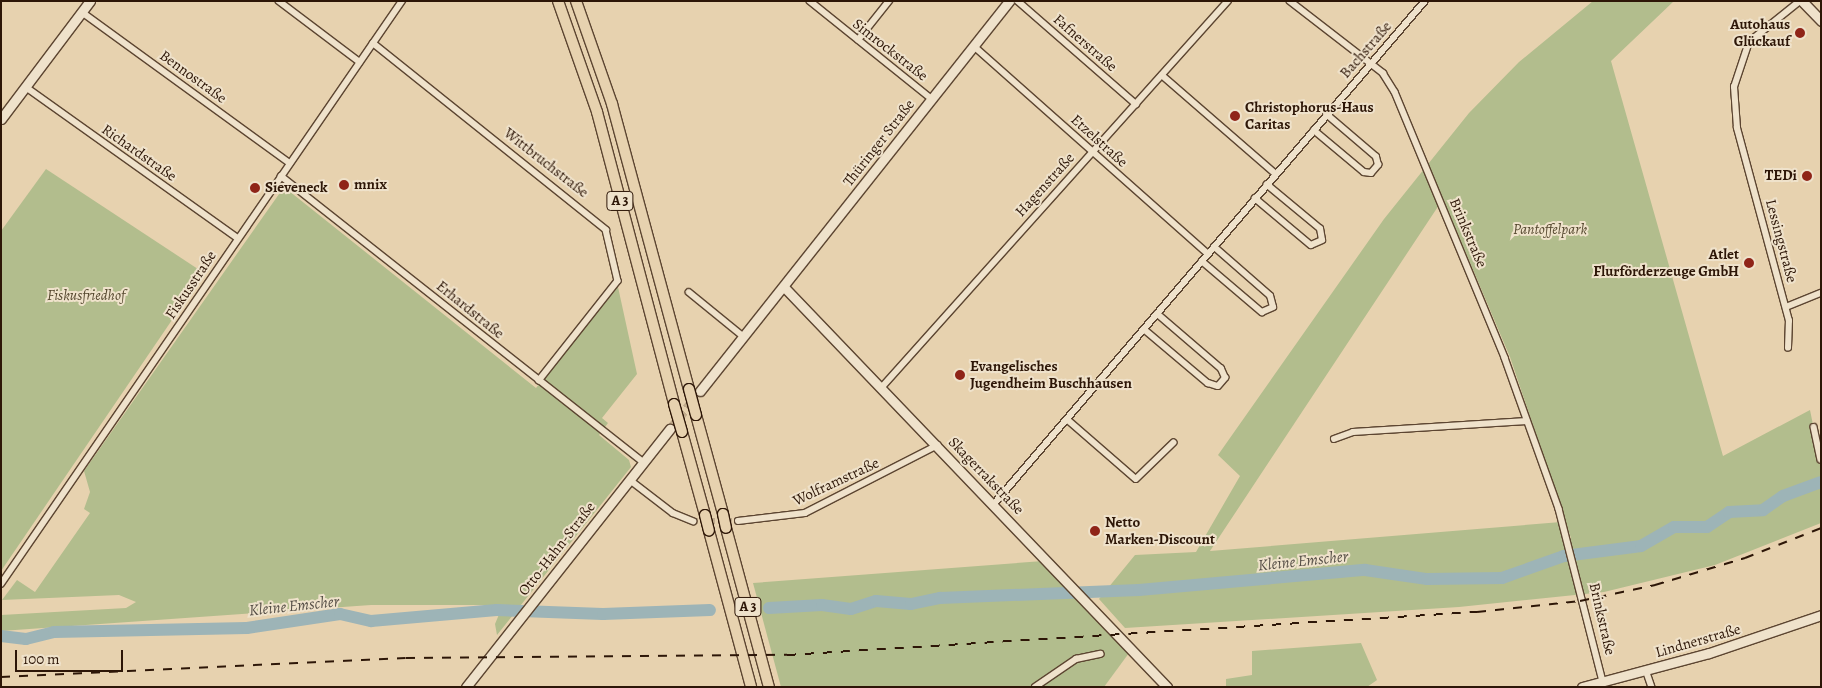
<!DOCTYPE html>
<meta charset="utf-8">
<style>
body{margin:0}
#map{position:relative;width:1822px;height:688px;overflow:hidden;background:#e7d2af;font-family:Alegreya,serif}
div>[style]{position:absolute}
.green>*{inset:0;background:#b2bd8d}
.river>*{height:12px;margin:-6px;padding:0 6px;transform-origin:6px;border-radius:6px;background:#9db4b7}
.street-tunnel>*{height:5.5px;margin-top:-2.75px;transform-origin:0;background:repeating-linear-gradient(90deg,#c2ac8d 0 5.5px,transparent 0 8.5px)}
.secondary-tunnel>*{height:9px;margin-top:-4.5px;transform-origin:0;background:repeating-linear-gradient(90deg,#c2ac8d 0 9px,transparent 0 13.5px)}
.roads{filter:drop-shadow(1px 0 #5c4531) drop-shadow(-1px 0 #5c4531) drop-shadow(0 1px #5c4531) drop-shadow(0 -1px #5c4531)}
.street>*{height:5.5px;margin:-2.75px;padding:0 2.75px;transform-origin:2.75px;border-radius:2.75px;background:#efe2cb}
.secondary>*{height:9px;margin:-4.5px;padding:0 4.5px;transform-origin:4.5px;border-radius:4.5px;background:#efe2cb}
.highway>*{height:10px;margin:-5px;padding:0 5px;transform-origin:5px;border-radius:5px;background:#e7d2af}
.rail>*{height:2px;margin-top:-1px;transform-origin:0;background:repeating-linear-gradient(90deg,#2d1607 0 9px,transparent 0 18px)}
.bridges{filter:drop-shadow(1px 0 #2d1607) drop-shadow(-1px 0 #2d1607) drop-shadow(0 1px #2d1607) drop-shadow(0 -1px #2d1607)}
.highway-bridge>*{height:10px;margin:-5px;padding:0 5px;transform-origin:5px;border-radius:5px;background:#e7d2af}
.dots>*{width:14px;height:14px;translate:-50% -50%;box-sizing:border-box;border:2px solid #efe2cb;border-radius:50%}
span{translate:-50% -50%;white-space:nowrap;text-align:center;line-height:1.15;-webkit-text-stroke:4px #efe2cb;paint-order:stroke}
.shield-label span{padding:1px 4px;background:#efe2cb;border:1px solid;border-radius:4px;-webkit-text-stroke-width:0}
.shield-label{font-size:14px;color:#2d1607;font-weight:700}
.poi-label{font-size:15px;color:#2d1607;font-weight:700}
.right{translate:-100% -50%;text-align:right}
.left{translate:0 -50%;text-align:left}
.street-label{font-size:15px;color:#2d1607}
.park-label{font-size:15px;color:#55482f;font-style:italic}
.water-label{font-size:16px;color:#544d45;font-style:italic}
.frame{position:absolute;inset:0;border:2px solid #2d1607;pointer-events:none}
.scale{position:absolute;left:15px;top:650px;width:108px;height:22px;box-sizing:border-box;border:2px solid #2d1607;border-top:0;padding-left:6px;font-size:15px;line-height:18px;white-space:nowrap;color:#2d1607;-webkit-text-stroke:4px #efe2cb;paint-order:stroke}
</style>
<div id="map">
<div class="green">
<i style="clip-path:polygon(evenodd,1593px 1px,1674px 1px,1611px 61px,1723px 456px,1810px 410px,1821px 464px,1821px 523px,1715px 565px,1604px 592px,1459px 607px,1125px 628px,1099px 599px,1135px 555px,1196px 552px,1240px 476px,1218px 455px,1384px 219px,1469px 113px,1519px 62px,1593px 1px,1443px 199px,1510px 357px,1571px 538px,1567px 540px,1561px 522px,1210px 551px,1443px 199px)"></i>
<i style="clip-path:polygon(46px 169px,204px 273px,1px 571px,1px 231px)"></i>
<i style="clip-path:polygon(284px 187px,536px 388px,618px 287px,637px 374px,602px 418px,608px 423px,599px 435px,629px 460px,631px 467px,497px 635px,495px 624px,503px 605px,371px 605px,1px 631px,1px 615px,126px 608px,136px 602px,119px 595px,2px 600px,17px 580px,35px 592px,90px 513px,84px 509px,90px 492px,84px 471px)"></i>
<i style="clip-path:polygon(1043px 561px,1129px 653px,1104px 687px,781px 687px,753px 583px)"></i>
<i style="clip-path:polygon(1361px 643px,1377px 680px,1367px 687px,1226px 687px,1226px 679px,1252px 675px,1252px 651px)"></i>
</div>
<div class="river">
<i style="left:769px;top:608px;width:53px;rotate:-3.2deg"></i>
<i style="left:822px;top:605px;width:29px;rotate:8deg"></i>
<i style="left:851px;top:609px;width:26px;rotate:-18deg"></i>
<i style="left:876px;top:601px;width:35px;rotate:5deg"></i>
<i style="left:911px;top:604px;width:30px;rotate:-12deg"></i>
<i style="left:940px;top:598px;width:199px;rotate:-2.3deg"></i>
<i style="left:1139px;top:590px;width:227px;rotate:-5.1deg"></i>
<i style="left:1365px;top:570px;width:63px;rotate:8.3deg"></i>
<i style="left:1427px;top:579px;width:75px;rotate:-0.8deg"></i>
<i style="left:1502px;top:578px;width:66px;rotate:-19.5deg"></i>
<i style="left:1564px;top:556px;width:78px;rotate:-7.4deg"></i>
<i style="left:1641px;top:546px;width:38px;rotate:-30deg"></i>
<i style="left:1674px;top:527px;width:33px"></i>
<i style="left:1707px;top:527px;width:27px;rotate:-34deg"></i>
<i style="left:1729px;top:512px;width:34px;rotate:-3deg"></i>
<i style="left:1763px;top:510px;width:24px;rotate:-35deg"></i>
<i style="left:1783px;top:496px;width:40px;rotate:-20.2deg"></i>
<i style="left:1px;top:636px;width:25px;rotate:7deg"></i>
<i style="left:26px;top:639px;width:29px;rotate:-14deg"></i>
<i style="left:54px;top:632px;width:193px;rotate:-1.2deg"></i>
<i style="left:247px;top:628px;width:94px;rotate:-8.6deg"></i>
<i style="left:340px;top:614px;width:32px;rotate:13deg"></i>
<i style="left:371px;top:621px;width:126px;rotate:-5deg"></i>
<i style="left:497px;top:610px;width:106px;rotate:2.2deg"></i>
<i style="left:603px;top:614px;width:107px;rotate:-2.1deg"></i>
</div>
<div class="street-tunnel">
<i style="left:693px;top:521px;width:45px"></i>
</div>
<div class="secondary-tunnel">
<i style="left:670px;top:429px;width:42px;rotate:-51.8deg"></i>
</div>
<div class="roads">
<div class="street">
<i style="left:279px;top:1px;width:101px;rotate:37deg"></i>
<i style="left:810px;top:1px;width:156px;rotate:38.8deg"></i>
<i style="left:1018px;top:1px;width:157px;rotate:41.1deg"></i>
<i style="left:1290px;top:1px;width:118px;rotate:37.7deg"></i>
<i style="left:1383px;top:73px;width:22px;rotate:58deg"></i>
<i style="left:1395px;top:92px;width:288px;rotate:67.5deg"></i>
<i style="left:1505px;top:358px;width:160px;rotate:70.3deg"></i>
<i style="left:1559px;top:509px;width:178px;rotate:75.7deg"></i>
<i style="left:82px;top:12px;width:257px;rotate:36deg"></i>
<i style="left:858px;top:40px;width:50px;rotate:-51.5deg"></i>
<i style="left:373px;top:43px;width:299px;rotate:38.7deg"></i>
<i style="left:606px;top:230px;width:52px;rotate:76.8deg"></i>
<i style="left:618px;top:281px;width:127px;rotate:128.3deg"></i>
<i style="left:974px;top:46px;width:313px;rotate:41.6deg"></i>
<i style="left:1162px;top:75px;width:151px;rotate:41deg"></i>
<i style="left:26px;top:87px;width:260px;rotate:35.5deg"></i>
<i style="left:1314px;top:130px;width:65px;rotate:40deg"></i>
<i style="left:1364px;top:172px;width:7px;rotate:8deg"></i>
<i style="left:1371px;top:173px;width:11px;rotate:-49deg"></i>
<i style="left:1378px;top:165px;width:8px;rotate:-104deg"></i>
<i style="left:1376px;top:157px;width:65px;rotate:-139.4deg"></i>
<i style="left:281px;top:176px;width:463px;rotate:38.3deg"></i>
<i style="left:1255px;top:198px;width:73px;rotate:40deg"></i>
<i style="left:1311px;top:245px;width:12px;rotate:-24deg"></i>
<i style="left:1322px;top:240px;width:11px;rotate:-100deg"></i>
<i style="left:1320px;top:229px;width:69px;rotate:-140.3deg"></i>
<i style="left:1202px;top:261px;width:79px;rotate:40.4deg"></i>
<i style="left:1262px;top:312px;width:12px;rotate:-24deg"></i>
<i style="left:1273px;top:307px;width:11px;rotate:-105deg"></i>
<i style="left:1270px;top:296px;width:74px;rotate:-138.8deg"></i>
<i style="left:689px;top:292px;width:70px;rotate:39.2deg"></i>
<i style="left:1786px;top:307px;width:38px;rotate:-22deg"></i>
<i style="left:1144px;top:329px;width:84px;rotate:40.2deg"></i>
<i style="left:1208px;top:383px;width:10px;rotate:17deg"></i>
<i style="left:1218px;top:386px;width:11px;rotate:-49deg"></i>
<i style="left:1225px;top:378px;width:10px;rotate:-114deg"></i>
<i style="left:1221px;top:369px;width:84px;rotate:-139.3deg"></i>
<i style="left:1788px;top:348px;width:27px;rotate:-88deg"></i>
<i style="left:1789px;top:321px;width:200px;rotate:-105.1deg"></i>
<i style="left:1737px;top:128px;width:41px;rotate:-94.2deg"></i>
<i style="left:1734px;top:87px;width:47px;rotate:-71.6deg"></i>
<i style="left:1749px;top:42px;width:65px;rotate:-38.8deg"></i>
<i style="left:882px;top:387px;width:518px;rotate:-48.13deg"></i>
<i style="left:1067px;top:419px;width:91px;rotate:41deg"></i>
<i style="left:1136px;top:479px;width:52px;rotate:-44.2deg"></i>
<i style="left:1814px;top:427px;width:33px;rotate:78deg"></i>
<i style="left:1334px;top:439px;width:20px;rotate:-20deg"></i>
<i style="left:1353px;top:432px;width:174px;rotate:-3.6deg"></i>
<i style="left:630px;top:480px;width:54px;rotate:37.5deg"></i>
<i style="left:673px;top:513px;width:22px;rotate:22deg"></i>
<i style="left:994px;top:504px;width:662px;rotate:-49.41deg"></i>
<i style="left:738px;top:521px;width:67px;rotate:-6.8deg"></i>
<i style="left:805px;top:513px;width:149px;rotate:-27.1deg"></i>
<i style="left:1px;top:584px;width:708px;rotate:-55.48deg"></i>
<i style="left:1646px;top:670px;width:18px;rotate:71deg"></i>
<i style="left:1035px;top:687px;width:50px;rotate:-34.3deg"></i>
<i style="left:1076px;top:659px;width:25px;rotate:-12deg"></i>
</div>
<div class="secondary">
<i style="left:1802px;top:1px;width:28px;rotate:46deg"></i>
<i style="left:1px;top:119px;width:148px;rotate:-53deg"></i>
<i style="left:784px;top:287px;width:554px;rotate:46.24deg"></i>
<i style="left:700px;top:391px;width:498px;rotate:-51.6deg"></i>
<i style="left:466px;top:687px;width:329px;rotate:-51.7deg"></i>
<i style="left:1582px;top:687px;width:131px;rotate:-15deg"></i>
<i style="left:1709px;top:653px;width:118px;rotate:-18.7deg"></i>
</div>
<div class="highway">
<i style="left:558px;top:1px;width:118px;rotate:70.6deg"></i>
<i style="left:597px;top:112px;width:302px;rotate:75.2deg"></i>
<i style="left:576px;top:1px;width:109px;rotate:70.7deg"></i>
<i style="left:612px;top:104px;width:295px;rotate:74.9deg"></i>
<i style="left:696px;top:415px;width:103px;rotate:74.7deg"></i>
<i style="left:682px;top:432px;width:86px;rotate:74.5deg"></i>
<i style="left:726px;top:528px;width:165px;rotate:74.9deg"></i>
<i style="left:709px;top:531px;width:162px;rotate:74.9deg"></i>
</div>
</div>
<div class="rail">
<i style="left:1px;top:677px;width:405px;rotate:-2.7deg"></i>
<i style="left:406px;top:658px;width:381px;rotate:-0.5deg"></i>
<i style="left:787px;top:655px;width:691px;rotate:-3.57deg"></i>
<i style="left:1477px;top:612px;width:104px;rotate:-6.1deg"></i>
<i style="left:1580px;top:601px;width:77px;rotate:-12deg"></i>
<i style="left:1655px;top:585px;width:94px;rotate:-16.7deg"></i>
<i style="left:1745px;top:558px;width:82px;rotate:-21.5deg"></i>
</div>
<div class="bridges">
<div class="highway-bridge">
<i style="left:689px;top:389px;width:27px;rotate:75deg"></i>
<i style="left:674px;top:404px;width:29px;rotate:74deg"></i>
<i style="left:723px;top:514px;width:14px;rotate:78deg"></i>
<i style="left:705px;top:515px;width:16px;rotate:76deg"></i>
</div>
</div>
<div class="dots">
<i style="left:1800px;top:33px;background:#8f2418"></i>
<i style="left:1235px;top:116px;background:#8f2418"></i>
<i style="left:1807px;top:176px;background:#8f2418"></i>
<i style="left:344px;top:185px;background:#8f2418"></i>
<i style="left:255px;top:188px;background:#8f2418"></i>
<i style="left:1749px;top:263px;background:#8f2418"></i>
<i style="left:960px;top:375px;background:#8f2418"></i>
<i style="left:1095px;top:531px;background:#8f2418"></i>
</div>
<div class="shield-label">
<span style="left:620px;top:201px">A 3</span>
<span style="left:748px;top:607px">A 3</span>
</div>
<div class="poi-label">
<span class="right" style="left:1790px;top:33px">Autohaus<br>Glückauf</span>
<span class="left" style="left:1245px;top:116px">Christophorus-Haus<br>Caritas</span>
<span class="right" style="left:1797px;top:176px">TEDi</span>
<span class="left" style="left:354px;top:185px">mnix</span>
<span class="left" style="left:265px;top:188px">Sieveneck</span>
<span class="right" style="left:1739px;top:263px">Atlet<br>Flurförderzeuge GmbH</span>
<span class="left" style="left:970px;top:375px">Evangelisches<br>Jugendheim Buschhausen</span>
<span class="left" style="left:1105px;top:531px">Netto<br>Marken-Discount</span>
</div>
<div class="street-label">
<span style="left:1085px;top:43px;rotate:41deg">Fafnerstraße</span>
<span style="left:890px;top:50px;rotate:38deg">Simrockstraße</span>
<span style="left:1366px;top:50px;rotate:-49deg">Bachstraße</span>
<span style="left:193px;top:77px;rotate:36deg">Bennostraße</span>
<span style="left:1099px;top:141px;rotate:42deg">Etzelstraße</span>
<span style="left:879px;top:143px;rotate:-52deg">Thüringer Straße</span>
<span style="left:139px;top:153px;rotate:35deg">Richardstraße</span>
<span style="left:546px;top:163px;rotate:38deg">Wittbruchstraße</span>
<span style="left:1045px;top:185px;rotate:-48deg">Hagenstraße</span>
<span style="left:1468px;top:233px;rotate:67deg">Brinkstraße</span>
<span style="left:1781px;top:241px;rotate:75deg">Lessingstraße</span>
<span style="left:191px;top:285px;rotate:-56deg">Fiskusstraße</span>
<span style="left:470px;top:310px;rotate:39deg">Erhardstraße</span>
<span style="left:986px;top:476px;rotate:46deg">Skagerrakstraße</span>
<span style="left:836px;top:482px;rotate:-25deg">Wolframstraße</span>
<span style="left:557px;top:549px;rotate:-52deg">Otto-Hahn-Straße</span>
<span style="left:1602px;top:619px;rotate:77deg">Brinkstraße</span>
<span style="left:1698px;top:641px;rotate:-16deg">Lindnerstraße</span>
</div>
<div class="park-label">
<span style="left:1550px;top:230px">Pantoffelpark</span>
<span style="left:86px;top:296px">Fiskusfriedhof</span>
</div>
<div class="water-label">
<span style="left:1303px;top:561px;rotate:-6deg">Kleine Emscher</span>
<span style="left:294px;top:606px;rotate:-6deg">Kleine Emscher</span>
</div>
<div class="frame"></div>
<div class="scale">100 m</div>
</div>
